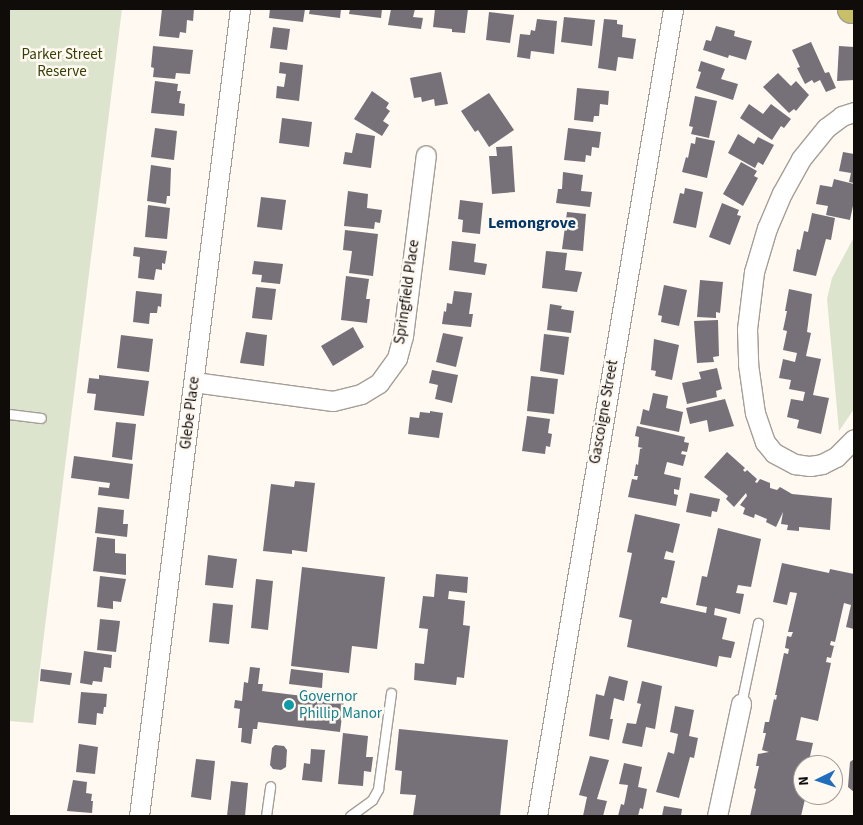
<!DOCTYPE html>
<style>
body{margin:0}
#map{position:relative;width:863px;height:825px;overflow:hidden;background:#fff9f2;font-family:"Source Sans 3",sans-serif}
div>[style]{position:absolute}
.green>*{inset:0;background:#dde4cd}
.building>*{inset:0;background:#767078}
.roads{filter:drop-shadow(1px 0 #a59e96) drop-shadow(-1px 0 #a59e96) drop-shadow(0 1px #a59e96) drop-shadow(0 -1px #a59e96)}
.service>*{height:9px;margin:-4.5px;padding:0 4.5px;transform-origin:4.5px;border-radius:4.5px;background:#fff}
.minor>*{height:19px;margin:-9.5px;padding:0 9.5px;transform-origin:9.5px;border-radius:9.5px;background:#fff}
.trunk>*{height:28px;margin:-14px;padding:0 14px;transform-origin:14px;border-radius:14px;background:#c8c066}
.dots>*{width:14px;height:14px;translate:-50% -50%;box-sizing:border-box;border:2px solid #fff9f2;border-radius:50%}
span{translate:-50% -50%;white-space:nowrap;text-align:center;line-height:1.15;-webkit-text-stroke:5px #fff9f2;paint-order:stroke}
.park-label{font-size:15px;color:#354005}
.street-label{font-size:15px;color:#0f0c0a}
.culture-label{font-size:15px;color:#0d838f}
.left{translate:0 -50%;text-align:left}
.neighbourhood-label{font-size:16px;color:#023667;font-weight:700}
.frame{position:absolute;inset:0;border:10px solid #0f0c0a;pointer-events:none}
.north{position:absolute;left:793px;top:755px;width:50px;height:50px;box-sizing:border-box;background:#fff9f2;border:1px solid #9f9a95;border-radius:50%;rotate:266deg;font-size:14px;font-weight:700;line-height:20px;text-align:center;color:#0f0c0a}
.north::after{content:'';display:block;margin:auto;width:18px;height:22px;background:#1f6dbc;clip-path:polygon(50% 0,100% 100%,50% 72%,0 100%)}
</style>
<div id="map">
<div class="green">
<i style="clip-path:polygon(9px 9px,122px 9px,33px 723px,9px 721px)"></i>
<i style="clip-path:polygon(854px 237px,854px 409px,839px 431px,827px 299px,832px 278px)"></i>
</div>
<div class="building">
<i style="clip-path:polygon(162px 9px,194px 9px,193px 21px,187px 20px,186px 33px,180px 32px,179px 38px,159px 36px)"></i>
<i style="clip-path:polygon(270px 9px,305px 9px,303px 22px,269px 18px)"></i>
<i style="clip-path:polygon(310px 9px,341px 9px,340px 18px,309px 14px)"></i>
<i style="clip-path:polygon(350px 9px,382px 9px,381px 18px,349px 14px)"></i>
<i style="clip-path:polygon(391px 9px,415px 9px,413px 17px,423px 18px,421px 29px,388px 25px)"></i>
<i style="clip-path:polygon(435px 9px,468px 9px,465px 33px,452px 32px,452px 29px,433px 27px)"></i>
<i style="clip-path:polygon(489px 12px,514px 15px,510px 43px,486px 40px)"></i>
<i style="clip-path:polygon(564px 17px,595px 20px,592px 46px,561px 42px)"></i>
<i style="clip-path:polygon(537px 19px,557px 21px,554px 54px,531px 51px,530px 59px,517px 57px,520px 34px,530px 35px,531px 30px,535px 31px)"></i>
<i style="clip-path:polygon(604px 19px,617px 20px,617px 24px,623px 25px,622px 37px,636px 39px,633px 59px,618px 57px,616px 71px,598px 68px)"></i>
<i style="clip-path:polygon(716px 26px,735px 31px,734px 36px,752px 41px,746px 60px,729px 55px,728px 58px,703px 50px,706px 40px,711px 41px)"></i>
<i style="clip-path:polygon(273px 27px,290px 29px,287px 50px,270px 48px)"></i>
<i style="clip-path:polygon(811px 42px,825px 73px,829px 72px,836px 88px,826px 92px,820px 80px,814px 83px,812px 80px,805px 84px,797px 68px,800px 67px,792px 50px)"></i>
<i style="clip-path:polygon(153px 46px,193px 50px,190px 74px,176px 73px,175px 79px,153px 77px,154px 68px,151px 67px)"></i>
<i style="clip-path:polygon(839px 46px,854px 47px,854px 80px,837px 81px)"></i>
<i style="clip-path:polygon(701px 61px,725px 69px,721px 79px,738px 84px,733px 100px,696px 88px,701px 72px,698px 71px)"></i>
<i style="clip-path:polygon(280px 62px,303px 65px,299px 101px,276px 98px,277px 86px,284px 87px,286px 74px,279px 73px)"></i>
<i style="clip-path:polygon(441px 72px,448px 104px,435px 106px,434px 99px,422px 102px,421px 97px,414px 98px,410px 78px)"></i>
<i style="clip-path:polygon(778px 73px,791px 86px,796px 81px,809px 95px,796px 111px,794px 109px,789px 113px,763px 87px)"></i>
<i style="clip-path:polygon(155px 81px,178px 84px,177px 91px,181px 91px,179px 103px,185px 104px,184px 116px,151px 113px)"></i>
<i style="clip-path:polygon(577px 88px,609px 91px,608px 105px,600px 104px,599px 116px,594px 116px,593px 122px,574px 120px)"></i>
<i style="clip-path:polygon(372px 91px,389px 103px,386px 108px,390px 111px,383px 121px,389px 125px,382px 136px,354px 119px)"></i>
<i style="clip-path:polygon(489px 93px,514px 130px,489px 147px,478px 130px,475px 132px,461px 111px)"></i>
<i style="clip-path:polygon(695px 96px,717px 101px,709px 138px,691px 134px,693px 127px,689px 126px)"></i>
<i style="clip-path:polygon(749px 104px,763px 114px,771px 104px,791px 119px,784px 128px,781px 126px,772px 140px,740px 118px)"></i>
<i style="clip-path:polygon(282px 118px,312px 122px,309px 147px,279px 143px)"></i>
<i style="clip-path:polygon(155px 128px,177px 131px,174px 160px,151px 157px)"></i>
<i style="clip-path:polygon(568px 128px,601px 132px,599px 148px,592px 147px,591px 156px,586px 155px,585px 162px,564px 160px)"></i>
<i style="clip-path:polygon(356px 133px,375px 136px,371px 168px,343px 164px,345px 152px,352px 153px)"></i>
<i style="clip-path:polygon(738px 134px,754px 144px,758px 137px,774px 145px,763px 165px,758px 162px,755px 168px,728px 153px)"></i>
<i style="clip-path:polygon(696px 137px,715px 141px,707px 178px,682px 172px,686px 157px,688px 158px,691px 143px,695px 144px)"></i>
<i style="clip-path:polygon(512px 146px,515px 192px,492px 194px,489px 156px,497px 156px,496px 147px)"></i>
<i style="clip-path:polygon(843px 152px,854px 154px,854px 183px,849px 182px,851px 173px,839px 171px)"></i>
<i style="clip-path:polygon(741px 162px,757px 171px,754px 176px,758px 178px,743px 206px,723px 194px)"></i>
<i style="clip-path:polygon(151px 165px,171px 168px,170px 196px,167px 196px,166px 204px,147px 201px)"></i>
<i style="clip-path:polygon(563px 172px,583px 175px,581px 191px,592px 192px,590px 207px,556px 203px,558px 189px,562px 189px)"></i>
<i style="clip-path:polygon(834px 179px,854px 184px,854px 201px,850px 220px,826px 215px,828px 206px,816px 204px,820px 185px,832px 187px)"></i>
<i style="clip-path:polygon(685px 188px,703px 192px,696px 228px,673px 223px,680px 193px,684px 194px)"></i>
<i style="clip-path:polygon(348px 191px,368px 194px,367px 208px,382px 210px,380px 223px,375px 222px,374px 229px,344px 226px)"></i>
<i style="clip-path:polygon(261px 197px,286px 200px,282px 230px,257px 227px)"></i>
<i style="clip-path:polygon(460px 200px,483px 203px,480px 234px,462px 232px,463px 220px,458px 219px)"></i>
<i style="clip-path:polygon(722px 203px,739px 210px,737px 215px,741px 216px,730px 245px,709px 237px)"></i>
<i style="clip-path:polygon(148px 205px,170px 208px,167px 239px,145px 237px)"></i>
<i style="clip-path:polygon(567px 212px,586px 214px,583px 251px,562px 249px)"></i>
<i style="clip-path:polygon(812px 213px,835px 218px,831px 240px,826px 239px,816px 276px,793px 271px,797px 249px,800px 250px,804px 231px,808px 232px)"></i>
<i style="clip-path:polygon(345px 230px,378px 234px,373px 276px,349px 273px,352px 251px,343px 250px)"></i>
<i style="clip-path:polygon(452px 241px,476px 244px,474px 262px,487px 264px,485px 275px,449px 270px)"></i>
<i style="clip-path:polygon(134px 247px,167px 251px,165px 264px,162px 263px,162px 270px,156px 269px,154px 280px,138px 278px,140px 257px,133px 256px)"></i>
<i style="clip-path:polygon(546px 251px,567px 253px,565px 270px,582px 272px,577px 292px,542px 288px)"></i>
<i style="clip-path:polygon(254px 261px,283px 264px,280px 284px,261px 282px,262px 275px,252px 274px)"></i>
<i style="clip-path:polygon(346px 276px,369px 279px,366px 299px,370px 299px,367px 323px,341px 320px)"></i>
<i style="clip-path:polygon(700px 280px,723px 282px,720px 313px,716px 312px,716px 318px,697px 317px)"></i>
<i style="clip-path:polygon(664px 285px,687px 290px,679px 326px,661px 322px,662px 316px,658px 315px)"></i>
<i style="clip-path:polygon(256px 287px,276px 289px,272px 320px,252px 318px)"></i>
<i style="clip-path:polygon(789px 289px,812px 294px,807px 332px,811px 333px,806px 356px,821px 359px,813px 395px,829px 398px,821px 434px,797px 428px,799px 420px,787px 417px,791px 399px,803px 401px,805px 392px,789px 389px,791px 380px,779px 378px,783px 359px,795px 362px,797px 353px,783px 350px,787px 331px,783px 330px,787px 311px,785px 311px)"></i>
<i style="clip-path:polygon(136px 291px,162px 294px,161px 307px,158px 306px,157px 313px,150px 313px,149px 324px,133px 322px)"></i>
<i style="clip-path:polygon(454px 291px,472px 293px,469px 314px,473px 314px,471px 327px,442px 324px,444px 311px,446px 312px,447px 303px,452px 304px)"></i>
<i style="clip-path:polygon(550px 304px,562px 306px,561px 309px,574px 311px,571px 333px,547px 330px)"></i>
<i style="clip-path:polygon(718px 320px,719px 356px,713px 357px,714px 362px,697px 363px,694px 321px)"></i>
<i style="clip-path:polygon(353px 327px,364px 347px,333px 366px,321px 346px)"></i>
<i style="clip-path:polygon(246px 332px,267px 335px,264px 366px,240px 363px)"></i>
<i style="clip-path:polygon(443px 333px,463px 337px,456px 367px,436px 362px)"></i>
<i style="clip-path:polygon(544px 334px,569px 337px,564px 375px,540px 371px)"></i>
<i style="clip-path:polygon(121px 335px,153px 339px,149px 372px,117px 368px)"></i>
<i style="clip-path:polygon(654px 339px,679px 345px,672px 380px,655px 376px,656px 371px,651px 370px)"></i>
<i style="clip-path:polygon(717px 368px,722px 389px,716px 391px,717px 397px,687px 404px,682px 383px,701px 379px,699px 372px)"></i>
<i style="clip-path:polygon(432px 370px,458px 375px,452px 403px,435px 399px,438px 385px,429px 383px)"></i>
<i style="clip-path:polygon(99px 375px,149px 381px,144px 416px,94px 410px,96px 394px,87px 393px,89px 378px,99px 379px)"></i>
<i style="clip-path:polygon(531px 376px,558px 379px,554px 414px,527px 411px)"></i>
<i style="clip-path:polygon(653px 393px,668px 396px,666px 408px,683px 412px,679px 432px,640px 424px,643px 409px,649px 411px)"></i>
<i style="clip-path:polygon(725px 399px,734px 426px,709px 432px,707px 420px,690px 424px,686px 408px)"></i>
<i style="clip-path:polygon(430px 411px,443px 413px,439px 438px,408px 434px,410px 417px,419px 418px,420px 412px,430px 413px)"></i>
<i style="clip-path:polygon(527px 416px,550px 419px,548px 433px,552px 434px,550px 447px,546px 446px,545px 454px,522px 451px)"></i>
<i style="clip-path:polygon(116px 422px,136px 424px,132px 460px,112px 457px)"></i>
<i style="clip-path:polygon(637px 426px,685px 437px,684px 442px,689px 443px,687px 452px,682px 451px,681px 454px,686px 455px,683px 466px,667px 462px,664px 474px,681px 478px,679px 490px,674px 489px,674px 494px,678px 495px,676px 506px,628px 497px,632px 479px,637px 480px,638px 476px,634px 476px,636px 464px,638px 465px,640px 449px,643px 448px,638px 447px,639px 437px,635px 436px)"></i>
<i style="clip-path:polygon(727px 452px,745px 468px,743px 470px,745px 472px,747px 470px,757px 479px,755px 482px,757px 483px,760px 479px,770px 483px,770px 488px,777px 490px,780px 487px,792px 494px,832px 498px,830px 530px,799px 527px,799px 531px,787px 530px,788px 525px,781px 524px,783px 512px,776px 527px,766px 522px,767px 519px,755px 514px,754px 518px,743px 514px,745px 508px,740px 505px,747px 496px,746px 493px,734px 507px,726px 499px,728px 496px,704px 477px)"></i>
<i style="clip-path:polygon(74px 456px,133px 464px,129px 499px,98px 495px,99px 487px,109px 488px,110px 483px,71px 478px)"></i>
<i style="clip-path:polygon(295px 481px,315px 483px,307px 552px,292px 550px,292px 554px,263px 551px,271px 484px,294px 487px)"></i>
<i style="clip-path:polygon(690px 493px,720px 499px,717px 512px,712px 511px,711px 517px,686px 512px)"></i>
<i style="clip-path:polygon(98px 507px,124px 510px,123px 524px,128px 524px,127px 537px,95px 533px)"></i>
<i style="clip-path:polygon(635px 514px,680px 524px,673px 553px,666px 551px,664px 559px,675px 561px,667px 598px,662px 597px,660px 603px,706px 613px,707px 607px,696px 605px,702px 576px,707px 577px,718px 528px,761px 539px,751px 587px,738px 585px,736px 593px,744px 594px,740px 614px,715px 608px,714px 615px,727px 618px,722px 639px,735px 642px,731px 658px,719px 656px,717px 667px,627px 647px,632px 620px,619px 617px,632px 553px,627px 552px)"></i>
<i style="clip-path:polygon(97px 537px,115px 539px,115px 553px,126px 554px,126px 575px,93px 571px)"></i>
<i style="clip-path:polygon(208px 555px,237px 559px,233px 588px,205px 585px)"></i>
<i style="clip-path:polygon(782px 563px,829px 573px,830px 569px,854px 574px,854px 629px,846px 627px,851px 605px,844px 603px,835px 642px,831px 641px,830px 645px,834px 646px,831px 658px,827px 657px,826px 662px,831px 663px,818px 721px,801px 717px,796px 740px,813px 743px,808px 765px,803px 765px,801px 794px,806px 795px,801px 816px,750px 816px,756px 789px,754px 788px,759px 766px,756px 766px,758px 754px,769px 752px,762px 750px,766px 733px,763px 733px,765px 722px,769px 722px,774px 699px,776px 700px,777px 695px,775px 695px,784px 653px,788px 654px,789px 649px,785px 648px,787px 636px,791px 637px,793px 632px,788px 632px,797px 593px,790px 592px,787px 605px,773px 602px)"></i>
<i style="clip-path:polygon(302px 567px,385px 577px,377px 649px,352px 646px,349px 673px,291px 666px)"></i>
<i style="clip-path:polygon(436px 574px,468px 577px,467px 593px,449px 591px,448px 599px,465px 601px,463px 625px,470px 626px,464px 678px,457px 677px,456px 685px,414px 680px,415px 663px,424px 664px,428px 629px,419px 628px,423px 596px,434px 597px)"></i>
<i style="clip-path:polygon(100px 576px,126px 579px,121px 602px,113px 601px,113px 609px,97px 607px)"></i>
<i style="clip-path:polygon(256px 579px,273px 581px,268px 630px,251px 628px)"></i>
<i style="clip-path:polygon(213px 603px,233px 605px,229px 644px,209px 642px)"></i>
<i style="clip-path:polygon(100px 619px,120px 621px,116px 652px,97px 650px)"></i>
<i style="clip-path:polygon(84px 651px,112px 655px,111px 668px,104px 667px,102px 682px,93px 681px,92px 685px,80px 683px)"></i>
<i style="clip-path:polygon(250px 667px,260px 668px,258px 684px,263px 684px,262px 691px,344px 701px,340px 732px,258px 722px,257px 729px,253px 729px,251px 744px,241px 742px,242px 728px,238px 728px,240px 709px,234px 708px,235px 700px,242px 701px,244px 682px,248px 683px)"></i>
<i style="clip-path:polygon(41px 669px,72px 673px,70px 685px,40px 681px)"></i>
<i style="clip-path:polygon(291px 669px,323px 673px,322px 688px,289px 684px)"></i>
<i style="clip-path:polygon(609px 676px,628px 681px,624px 701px,614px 698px,610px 719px,613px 719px,609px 740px,589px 736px,596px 694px,604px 696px)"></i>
<i style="clip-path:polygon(642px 681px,662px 686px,655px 729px,646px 727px,642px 747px,622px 743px,627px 723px,636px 724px,641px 704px,637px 703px)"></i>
<i style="clip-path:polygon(81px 692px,107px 694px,106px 707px,104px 707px,103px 714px,97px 713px,96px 725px,78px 723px)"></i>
<i style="clip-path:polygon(675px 706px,694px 710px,689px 736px,698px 738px,694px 758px,690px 757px,679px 798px,656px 792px,668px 752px,674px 754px,678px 734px,670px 732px)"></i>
<i style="clip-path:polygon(399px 729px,508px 740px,500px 816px,413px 816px,416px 795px,400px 794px,402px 771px,395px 770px)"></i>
<i style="clip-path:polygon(343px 733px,368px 736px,366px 757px,373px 757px,371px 772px,364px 771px,363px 786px,338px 784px)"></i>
<i style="clip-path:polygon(79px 744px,98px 747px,95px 774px,76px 772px)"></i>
<i style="clip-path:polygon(275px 745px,284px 746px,287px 750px,286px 767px,281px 770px,273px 769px,270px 765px,272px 748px)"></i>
<i style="clip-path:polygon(311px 749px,325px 750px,322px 782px,302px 780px,304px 763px,310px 764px)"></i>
<i style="clip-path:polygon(590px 756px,609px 760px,597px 799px,607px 801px,603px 816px,583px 816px,587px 797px,579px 795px)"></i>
<i style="clip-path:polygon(196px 759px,215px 761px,211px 800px,191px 797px)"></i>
<i style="clip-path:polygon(854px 759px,854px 792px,848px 787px,850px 762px)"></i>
<i style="clip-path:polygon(624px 763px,642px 767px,638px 787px,647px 789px,643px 809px,640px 808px,638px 816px,618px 816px,621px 804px,624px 805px,628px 785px,619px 784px)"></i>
<i style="clip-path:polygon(73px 780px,87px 782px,86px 793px,92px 794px,91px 801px,93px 801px,92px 813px,67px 811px)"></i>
<i style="clip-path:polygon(231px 781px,248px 783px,245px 816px,227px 816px)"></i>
<i style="clip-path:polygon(664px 806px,682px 809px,681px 816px,662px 816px)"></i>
</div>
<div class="roads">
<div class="service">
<i style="left:9px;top:414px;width:32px;rotate:7deg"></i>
<i style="left:741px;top:704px;width:83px;rotate:-78.1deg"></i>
<i style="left:266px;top:816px;width:30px;rotate:-82deg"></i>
<i style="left:350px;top:816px;width:27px;rotate:-36deg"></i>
<i style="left:372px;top:800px;width:13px;rotate:-61deg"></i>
<i style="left:378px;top:789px;width:97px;rotate:-82.3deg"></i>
</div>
<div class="minor">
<i style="left:854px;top:112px;width:13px;rotate:162deg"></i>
<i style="left:842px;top:116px;width:20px;rotate:143deg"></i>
<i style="left:826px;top:128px;width:40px;rotate:129deg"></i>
<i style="left:801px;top:159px;width:39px;rotate:119deg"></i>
<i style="left:782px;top:193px;width:38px;rotate:113deg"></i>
<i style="left:767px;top:228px;width:46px;rotate:106.5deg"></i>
<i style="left:754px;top:272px;width:57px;rotate:97deg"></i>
<i style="left:747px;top:329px;width:35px;rotate:88deg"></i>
<i style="left:748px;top:364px;width:49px;rotate:81.9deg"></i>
<i style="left:755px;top:413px;width:31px;rotate:71deg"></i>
<i style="left:765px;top:442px;width:14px;rotate:51deg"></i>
<i style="left:774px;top:453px;width:24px;rotate:28deg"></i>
<i style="left:795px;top:464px;width:15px;rotate:8deg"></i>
<i style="left:810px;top:466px;width:12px;rotate:-9deg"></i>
<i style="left:822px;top:464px;width:16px;rotate:-27deg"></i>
<i style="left:836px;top:457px;width:25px;rotate:-45deg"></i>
<i style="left:194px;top:382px;width:140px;rotate:7.8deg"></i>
<i style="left:333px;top:401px;width:29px;rotate:-14deg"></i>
<i style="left:361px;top:394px;width:21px;rotate:-31deg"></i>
<i style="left:379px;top:383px;width:31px;rotate:-54deg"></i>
<i style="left:397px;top:358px;width:23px;rotate:-75deg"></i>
<i style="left:403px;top:336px;width:182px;rotate:-82.8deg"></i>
<i style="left:139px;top:816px;width:813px;rotate:-82.87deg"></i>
<i style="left:537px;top:816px;width:818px;rotate:-80.43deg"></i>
<i style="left:717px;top:816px;width:115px;rotate:-77.9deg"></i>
</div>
<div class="trunk">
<i style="left:852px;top:9px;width:2px"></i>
</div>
</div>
<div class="dots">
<i style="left:289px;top:705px;background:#0f9aa8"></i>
</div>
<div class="park-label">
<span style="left:62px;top:63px">Parker Street<br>Reserve</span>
</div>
<div class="street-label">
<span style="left:407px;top:292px;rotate:-82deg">Springfield Place</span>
<span style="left:604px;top:412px;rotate:-80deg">Gascoigne Street</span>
<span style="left:190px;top:413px;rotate:-83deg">Glebe Place</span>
</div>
<div class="culture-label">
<span class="left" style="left:299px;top:705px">Governor<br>Phillip Manor</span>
</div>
<div class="neighbourhood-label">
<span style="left:532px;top:223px">Lemongrove</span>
</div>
<div class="frame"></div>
<div class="north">N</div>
</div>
